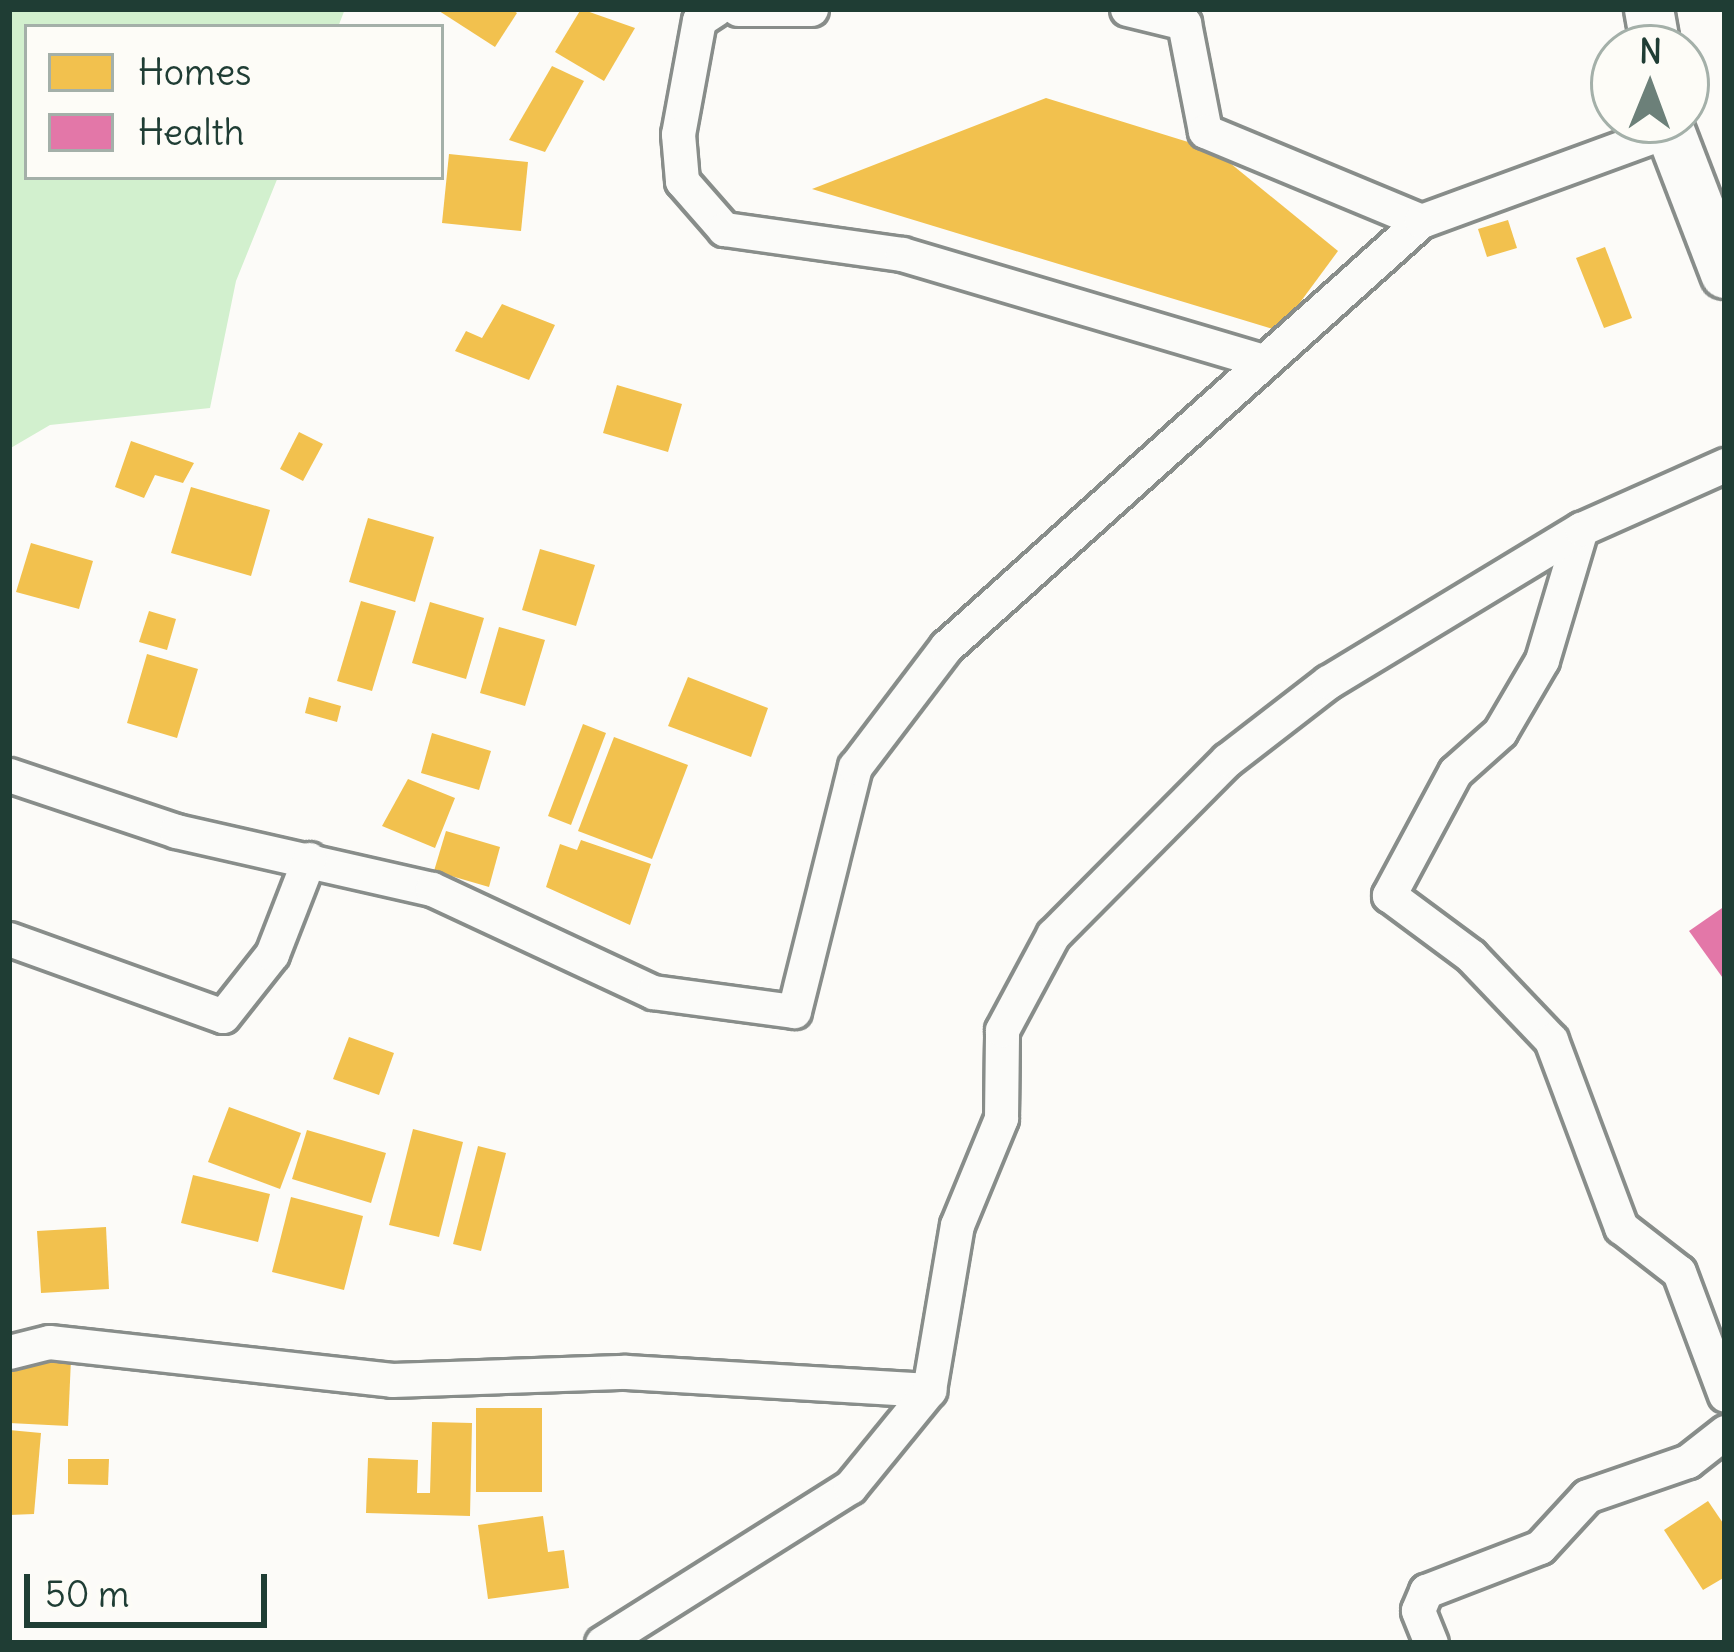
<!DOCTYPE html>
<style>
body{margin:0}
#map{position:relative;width:1734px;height:1652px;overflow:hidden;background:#fcfbf8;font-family:Delius,sans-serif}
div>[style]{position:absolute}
.green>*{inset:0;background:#d2f0ce}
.homes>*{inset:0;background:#f2c14e}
.health>*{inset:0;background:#e377a8}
.roads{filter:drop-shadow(3px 0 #888d8a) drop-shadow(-3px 0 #888d8a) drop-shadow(0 3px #888d8a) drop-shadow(0 -3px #888d8a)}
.street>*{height:33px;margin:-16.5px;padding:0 16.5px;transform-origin:16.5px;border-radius:16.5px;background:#fbfbf9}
.secondary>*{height:48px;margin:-24px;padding:0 24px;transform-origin:24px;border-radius:24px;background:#fbfbf9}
span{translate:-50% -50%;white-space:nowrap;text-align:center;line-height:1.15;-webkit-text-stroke:12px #fdfcf7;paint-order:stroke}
.frame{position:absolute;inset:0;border:12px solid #1f3d34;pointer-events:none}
.legend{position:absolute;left:24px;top:24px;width:420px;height:156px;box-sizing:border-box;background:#fdfcf7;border:3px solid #a4b0a9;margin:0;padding:15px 21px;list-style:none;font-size:36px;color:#1f3d34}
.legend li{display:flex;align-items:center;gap:24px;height:60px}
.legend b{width:60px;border:3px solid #a4b0a9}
.north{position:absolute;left:1590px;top:24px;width:120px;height:120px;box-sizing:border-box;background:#fdfcf7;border:3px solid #a4b0a9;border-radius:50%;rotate:1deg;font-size:33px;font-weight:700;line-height:48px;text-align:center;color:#1f3d34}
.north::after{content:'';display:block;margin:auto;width:42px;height:54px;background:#6c8079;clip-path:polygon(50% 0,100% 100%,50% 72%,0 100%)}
.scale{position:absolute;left:24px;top:1574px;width:243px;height:54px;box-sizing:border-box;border:6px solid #1f3d34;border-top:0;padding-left:15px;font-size:36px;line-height:42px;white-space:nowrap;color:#1f3d34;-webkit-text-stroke:9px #fdfcf7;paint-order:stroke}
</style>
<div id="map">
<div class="green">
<i style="clip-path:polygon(9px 9px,345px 9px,338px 27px,27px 27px,27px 177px,278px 177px,236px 281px,210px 408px,50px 425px,9px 449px)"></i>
</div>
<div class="homes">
<i style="clip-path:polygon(436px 9px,511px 9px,517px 13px,495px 47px)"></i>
<i style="clip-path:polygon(581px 9px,635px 28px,604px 81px,555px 52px)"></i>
<i style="clip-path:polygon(552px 66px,584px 81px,545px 152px,509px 140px)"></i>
<i style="clip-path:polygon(1046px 98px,1214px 150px,1338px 251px,1279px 331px,812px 189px)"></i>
<i style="clip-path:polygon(449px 154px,528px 162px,521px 231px,442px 223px)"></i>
<i style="clip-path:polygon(1508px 220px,1517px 248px,1487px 257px,1478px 229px)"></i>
<i style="clip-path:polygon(1605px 247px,1632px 318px,1604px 328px,1576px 258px)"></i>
<i style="clip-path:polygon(502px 304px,555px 325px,529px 380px,455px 351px,466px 331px,482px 338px)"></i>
<i style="clip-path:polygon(617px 385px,682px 404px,668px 452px,603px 433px)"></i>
<i style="clip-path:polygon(299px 432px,323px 444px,303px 481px,280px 469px)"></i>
<i style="clip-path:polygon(131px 441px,194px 463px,183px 483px,155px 475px,144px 498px,115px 487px)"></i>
<i style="clip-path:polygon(191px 487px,270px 510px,251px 576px,171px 553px)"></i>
<i style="clip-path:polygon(368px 518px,434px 537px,415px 602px,349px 582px)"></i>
<i style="clip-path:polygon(31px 543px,93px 561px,79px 609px,16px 592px)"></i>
<i style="clip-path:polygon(540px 549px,595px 565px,576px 626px,522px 610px)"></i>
<i style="clip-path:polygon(361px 601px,396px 611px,372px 691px,337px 681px)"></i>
<i style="clip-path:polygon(430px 602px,484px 618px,466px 679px,412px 663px)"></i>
<i style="clip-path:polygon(149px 611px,176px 619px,167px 650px,139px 642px)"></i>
<i style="clip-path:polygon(499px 627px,545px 640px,525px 706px,480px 693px)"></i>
<i style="clip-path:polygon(147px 654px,198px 669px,177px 738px,127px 723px)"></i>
<i style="clip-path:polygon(688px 677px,768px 708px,751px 757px,668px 726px)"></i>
<i style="clip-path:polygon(309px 697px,341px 706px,337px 722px,305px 713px)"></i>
<i style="clip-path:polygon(583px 724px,606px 733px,571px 825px,548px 816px)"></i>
<i style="clip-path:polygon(432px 733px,491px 751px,479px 790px,421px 773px)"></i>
<i style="clip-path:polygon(614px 737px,688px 765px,652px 859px,578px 831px)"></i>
<i style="clip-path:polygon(408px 779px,455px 798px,435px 848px,382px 826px)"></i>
<i style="clip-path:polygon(446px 831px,500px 847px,489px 887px,434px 871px)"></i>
<i style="clip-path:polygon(581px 840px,651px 864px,630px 925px,546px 887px,560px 844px,577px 850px)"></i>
<i style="clip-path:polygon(349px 1037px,394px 1053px,379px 1095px,333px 1079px)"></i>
<i style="clip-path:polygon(229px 1107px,301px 1133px,280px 1189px,208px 1162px)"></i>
<i style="clip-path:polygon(413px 1129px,463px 1142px,439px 1237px,389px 1225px)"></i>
<i style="clip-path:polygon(307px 1130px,386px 1153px,371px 1203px,292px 1179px)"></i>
<i style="clip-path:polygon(478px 1146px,506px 1153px,481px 1251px,453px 1244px)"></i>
<i style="clip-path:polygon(193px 1175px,270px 1194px,258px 1242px,181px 1223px)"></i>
<i style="clip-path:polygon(291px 1197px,363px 1216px,344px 1290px,272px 1272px)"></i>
<i style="clip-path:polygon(106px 1227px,109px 1289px,41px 1293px,37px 1231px)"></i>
<i style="clip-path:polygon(10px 1356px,71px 1359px,68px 1426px,9px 1423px)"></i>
<i style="clip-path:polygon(476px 1408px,542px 1408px,542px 1492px,476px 1492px)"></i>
<i style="clip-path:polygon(432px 1422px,472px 1423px,470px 1516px,366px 1513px,368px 1458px,418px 1460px,417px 1493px,430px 1493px)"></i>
<i style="clip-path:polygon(9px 1430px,41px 1433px,34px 1514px,9px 1515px)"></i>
<i style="clip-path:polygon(68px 1459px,109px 1459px,108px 1485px,68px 1484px)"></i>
<i style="clip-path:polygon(1708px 1501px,1725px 1526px,1725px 1577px,1703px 1590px,1664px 1530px)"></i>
<i style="clip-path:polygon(543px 1516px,548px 1552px,564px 1550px,569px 1588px,488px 1599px,478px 1525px)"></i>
</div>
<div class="health">
<i style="clip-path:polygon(1725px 906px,1725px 981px,1689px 931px)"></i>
</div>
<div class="roads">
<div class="street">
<i style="left:716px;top:9px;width:20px;rotate:147deg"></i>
<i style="left:699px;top:20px;width:116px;rotate:100.4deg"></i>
<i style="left:678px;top:134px;width:47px;rotate:85.1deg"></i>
<i style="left:682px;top:181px;width:64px;rotate:48.8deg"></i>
<i style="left:724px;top:229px;width:180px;rotate:8deg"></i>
<i style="left:902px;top:254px;width:377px;rotate:16.5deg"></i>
<i style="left:738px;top:9px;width:73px"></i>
<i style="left:1127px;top:9px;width:59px;rotate:13.8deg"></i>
<i style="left:1184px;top:23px;width:110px;rotate:79deg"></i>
<i style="left:1205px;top:131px;width:234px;rotate:22.6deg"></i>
<i style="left:1581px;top:529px;width:137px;rotate:106.6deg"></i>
<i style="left:1542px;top:660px;width:83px;rotate:120.3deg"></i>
<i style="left:1500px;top:732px;width:60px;rotate:138.4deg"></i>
<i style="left:1455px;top:772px;width:140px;rotate:118.2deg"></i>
<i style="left:1389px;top:895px;width:102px;rotate:36.6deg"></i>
<i style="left:1471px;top:956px;width:116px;rotate:46.4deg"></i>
<i style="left:1551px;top:1040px;width:200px;rotate:69.5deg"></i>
<i style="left:1621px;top:1227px;width:73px;rotate:37.8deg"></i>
<i style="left:1679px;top:1272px;width:131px;rotate:69.5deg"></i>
<i style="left:9px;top:775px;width:176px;rotate:18.5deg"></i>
<i style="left:176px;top:831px;width:262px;rotate:12.8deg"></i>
<i style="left:432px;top:889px;width:244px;rotate:25deg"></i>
<i style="left:653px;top:992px;width:142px;rotate:7.7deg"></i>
<i style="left:794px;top:1011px;width:252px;rotate:-76deg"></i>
<i style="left:855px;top:767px;width:151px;rotate:-52.8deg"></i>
<i style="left:946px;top:647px;width:638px;rotate:-41.89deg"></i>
<i style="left:1421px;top:221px;width:262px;rotate:-20.1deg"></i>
<i style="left:9px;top:939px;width:227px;rotate:19.8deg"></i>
<i style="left:223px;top:1016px;width:79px;rotate:-51.7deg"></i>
<i style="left:272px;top:954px;width:102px;rotate:-68.7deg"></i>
<i style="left:9px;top:1352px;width:41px;rotate:-14deg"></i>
<i style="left:49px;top:1342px;width:345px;rotate:6.3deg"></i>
<i style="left:392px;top:1380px;width:234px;rotate:-2deg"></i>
<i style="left:626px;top:1372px;width:304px;rotate:3.4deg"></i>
<i style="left:602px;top:1643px;width:293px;rotate:-32.2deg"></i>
<i style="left:850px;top:1487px;width:125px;rotate:-50.8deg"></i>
<i style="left:929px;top:1390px;width:167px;rotate:-80.4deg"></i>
<i style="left:957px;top:1225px;width:116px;rotate:-67.6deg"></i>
<i style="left:1001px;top:1118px;width:88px;rotate:-89.3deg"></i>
<i style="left:1002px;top:1030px;width:108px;rotate:-61.8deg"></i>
<i style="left:1053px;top:935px;width:247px;rotate:-45.2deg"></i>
<i style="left:1227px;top:760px;width:128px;rotate:-37.7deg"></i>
<i style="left:1328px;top:682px;width:296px;rotate:-31.2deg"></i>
<i style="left:1581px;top:529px;width:158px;rotate:-24deg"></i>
<i style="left:1431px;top:1643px;width:35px;rotate:-112deg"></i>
<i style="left:1418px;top:1610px;width:21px;rotate:-67deg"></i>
<i style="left:1426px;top:1591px;width:122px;rotate:-21.1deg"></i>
<i style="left:1540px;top:1547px;width:69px;rotate:-47.3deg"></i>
<i style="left:1587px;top:1496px;width:107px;rotate:-19.1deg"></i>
<i style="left:1688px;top:1461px;width:47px;rotate:-38.1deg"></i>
</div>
<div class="secondary">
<i style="left:1649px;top:9px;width:40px;rotate:80deg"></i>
<i style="left:1666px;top:120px;width:165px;rotate:69deg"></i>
</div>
</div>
<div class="frame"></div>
<ul class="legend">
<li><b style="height:33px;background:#f2c14e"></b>Homes</li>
<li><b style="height:33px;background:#e377a8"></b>Health</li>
</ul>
<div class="north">N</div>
<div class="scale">50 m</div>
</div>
